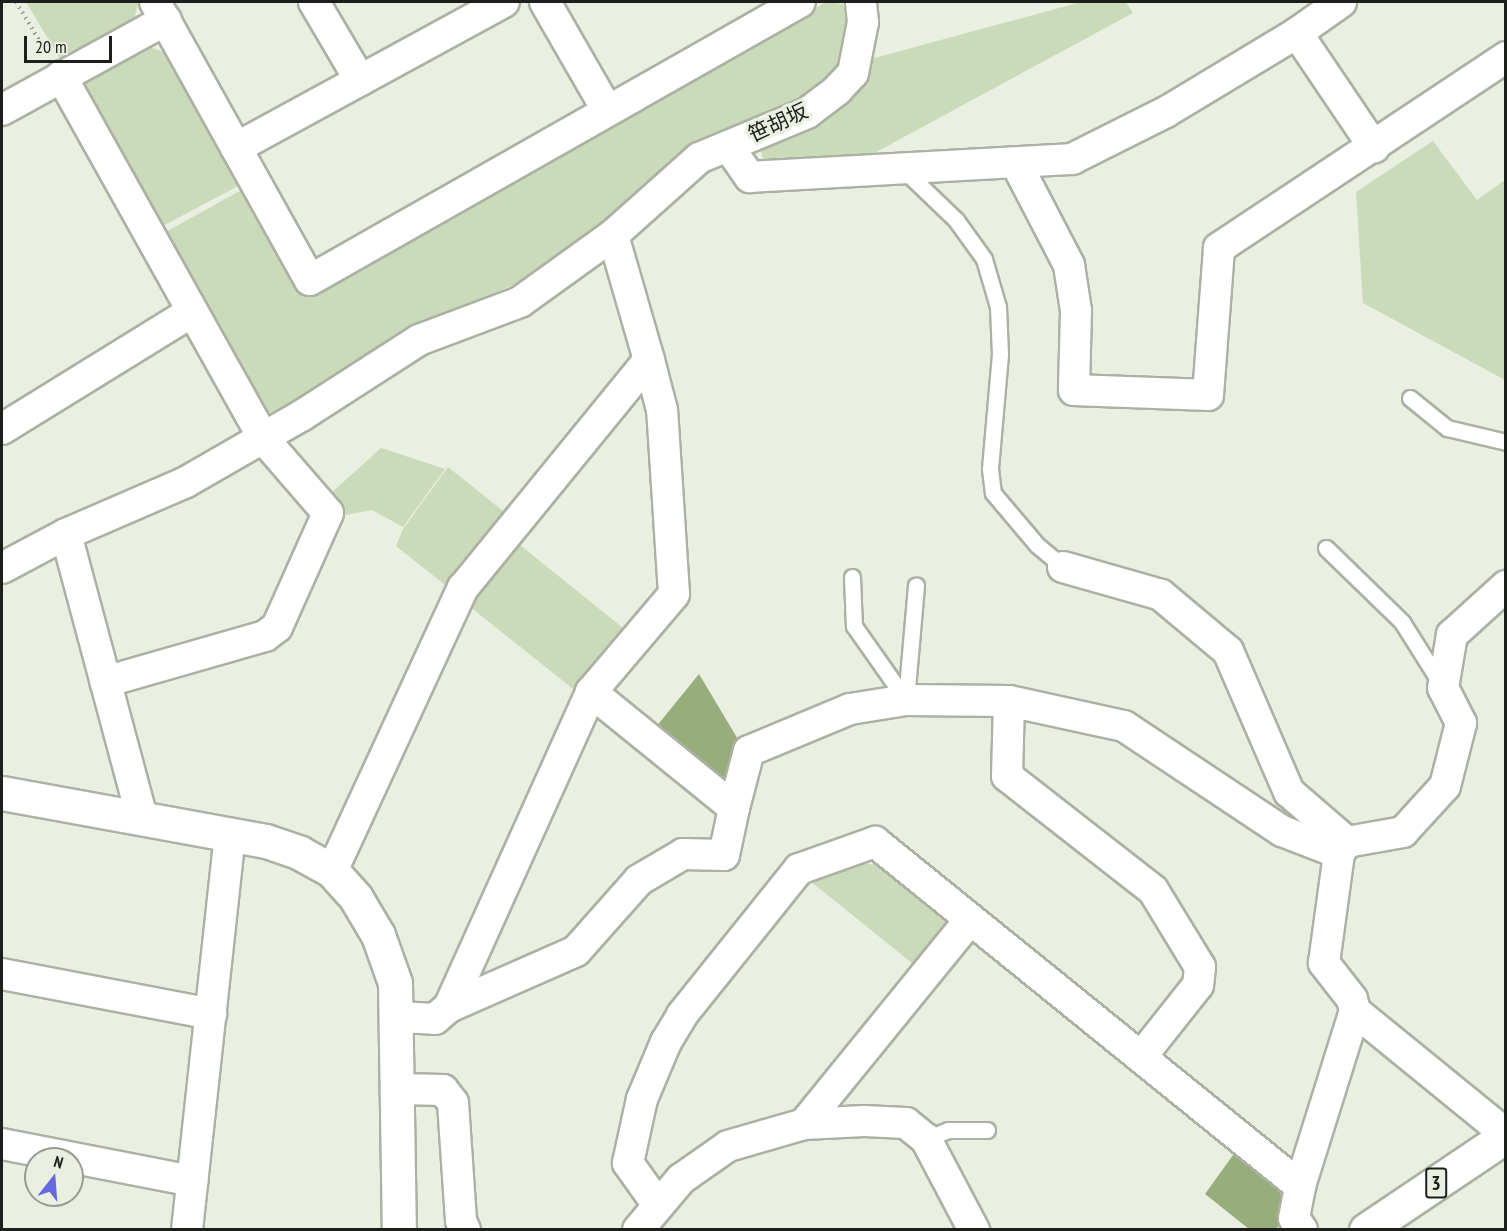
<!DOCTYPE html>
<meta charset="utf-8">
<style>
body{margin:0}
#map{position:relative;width:1507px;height:1231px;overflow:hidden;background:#e9efe1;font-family:"PT Sans Narrow","Noto Sans JP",sans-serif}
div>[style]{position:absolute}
.green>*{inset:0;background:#cbdab8}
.water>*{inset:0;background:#98ad7c}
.path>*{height:4px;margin-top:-2px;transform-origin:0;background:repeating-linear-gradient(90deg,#999e93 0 1.5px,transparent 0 6px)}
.roads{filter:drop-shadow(2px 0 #abb1a3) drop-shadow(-2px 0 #abb1a3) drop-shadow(0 2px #abb1a3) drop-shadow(0 -2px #abb1a3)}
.service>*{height:15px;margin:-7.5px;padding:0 7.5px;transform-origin:7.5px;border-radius:7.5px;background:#fff}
.minor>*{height:30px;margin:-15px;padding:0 15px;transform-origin:15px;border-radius:15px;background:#fff}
.tertiary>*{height:33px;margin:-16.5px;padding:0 16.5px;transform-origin:16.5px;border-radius:16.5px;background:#fff}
.primary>*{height:33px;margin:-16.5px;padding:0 16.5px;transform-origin:16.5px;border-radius:16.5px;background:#fff}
span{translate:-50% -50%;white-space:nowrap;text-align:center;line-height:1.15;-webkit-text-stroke:6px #e9efe1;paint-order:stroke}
.shield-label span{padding:2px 4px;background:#e9efe1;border:2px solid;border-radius:4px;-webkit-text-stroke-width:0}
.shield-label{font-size:20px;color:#1d1f1a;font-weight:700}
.street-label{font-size:21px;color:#1d1f1a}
.frame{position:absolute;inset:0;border:3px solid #1d1f1a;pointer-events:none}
.north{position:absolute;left:24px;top:1147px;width:60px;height:60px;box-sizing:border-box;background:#e9efe1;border:2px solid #979c91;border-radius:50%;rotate:17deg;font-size:16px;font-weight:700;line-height:24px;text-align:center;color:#1d1f1a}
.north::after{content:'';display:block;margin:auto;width:21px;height:27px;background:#6269e1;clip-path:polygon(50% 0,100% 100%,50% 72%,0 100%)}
.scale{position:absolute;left:24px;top:36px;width:88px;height:27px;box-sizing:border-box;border:3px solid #1d1f1a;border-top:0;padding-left:8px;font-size:18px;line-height:21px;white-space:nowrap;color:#1d1f1a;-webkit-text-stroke:4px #e9efe1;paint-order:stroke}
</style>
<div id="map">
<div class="green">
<i style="clip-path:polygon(26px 2px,138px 2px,134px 21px,62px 62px)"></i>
<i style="clip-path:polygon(826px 2px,843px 4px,847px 18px,845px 48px,837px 69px,806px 96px,686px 149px,591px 237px,515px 284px,412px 328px,300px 403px,268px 413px,258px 407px,162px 234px,245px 188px,308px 296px)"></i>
<i style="clip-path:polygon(1081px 2px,1126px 2px,1133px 13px,854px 164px,765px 168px,760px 146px,864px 81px,871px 59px)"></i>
<i style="clip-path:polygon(149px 47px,170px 54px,242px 184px,157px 229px,82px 97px,85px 82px)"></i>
<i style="clip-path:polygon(1433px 141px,1477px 200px,1505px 180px,1505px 380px,1363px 303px,1356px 192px)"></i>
<i style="clip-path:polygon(381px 448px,445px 469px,403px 527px,372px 510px,346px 515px,329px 495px)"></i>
<i style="clip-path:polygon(448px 467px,508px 515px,449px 588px,396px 546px,403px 529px)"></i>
<i style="clip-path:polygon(520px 545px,623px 628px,577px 692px,469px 606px)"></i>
<i style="clip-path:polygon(859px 862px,881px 866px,955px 923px,918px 968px,809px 880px)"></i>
</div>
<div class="water">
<i style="clip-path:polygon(699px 674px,739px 741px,729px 776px,720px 779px,656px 727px)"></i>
<i style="clip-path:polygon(1236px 1151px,1278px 1185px,1284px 1206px,1277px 1229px,1249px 1229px,1205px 1194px)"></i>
</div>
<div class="path">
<i style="left:16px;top:2px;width:60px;rotate:58.7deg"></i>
</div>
<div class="roads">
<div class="service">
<i style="left:904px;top:170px;width:72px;rotate:43.9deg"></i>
<i style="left:956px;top:220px;width:48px;rotate:54.3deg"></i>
<i style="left:984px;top:259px;width:50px;rotate:73.7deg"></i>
<i style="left:998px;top:307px;width:47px;rotate:87.6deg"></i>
<i style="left:1000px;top:354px;width:115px;rotate:95deg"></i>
<i style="left:990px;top:469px;width:24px;rotate:83deg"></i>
<i style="left:993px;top:493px;width:68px;rotate:49.8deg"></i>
<i style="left:1037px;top:545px;width:34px;rotate:40deg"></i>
<i style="left:1410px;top:398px;width:48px;rotate:39deg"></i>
<i style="left:1447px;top:428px;width:61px;rotate:13.3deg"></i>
<i style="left:1326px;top:548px;width:106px;rotate:44.2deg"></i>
<i style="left:1402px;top:622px;width:73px;rotate:57.8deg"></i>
<i style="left:852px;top:577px;width:49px;rotate:87.7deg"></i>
<i style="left:854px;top:626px;width:90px;rotate:54.9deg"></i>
<i style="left:906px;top:700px;width:115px;rotate:-85deg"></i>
<i style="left:926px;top:1139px;width:24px;rotate:-22deg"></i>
<i style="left:948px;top:1130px;width:39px"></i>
</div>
<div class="minor">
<i style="left:155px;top:2px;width:318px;rotate:60.9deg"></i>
<i style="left:310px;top:280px;width:563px;rotate:-29.57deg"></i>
<i style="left:314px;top:2px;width:91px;rotate:59.5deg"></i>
<i style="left:545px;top:2px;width:125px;rotate:60.1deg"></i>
<i style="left:1297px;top:33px;width:138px;rotate:56deg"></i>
<i style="left:61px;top:76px;width:415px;rotate:60.8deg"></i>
<i style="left:263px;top:438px;width:99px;rotate:49.1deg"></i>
<i style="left:328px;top:513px;width:125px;rotate:114.1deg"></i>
<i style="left:277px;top:627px;width:15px;rotate:143deg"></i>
<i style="left:265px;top:636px;width:166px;rotate:164deg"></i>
<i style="left:2px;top:110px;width:187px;rotate:-28.8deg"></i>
<i style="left:728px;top:146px;width:38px;rotate:55deg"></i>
<i style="left:750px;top:177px;width:323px;rotate:-3.2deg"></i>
<i style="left:1072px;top:159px;width:105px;rotate:-26.6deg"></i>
<i style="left:1166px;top:112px;width:153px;rotate:-31.1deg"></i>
<i style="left:1297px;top:33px;width:54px;rotate:-35.2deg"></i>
<i style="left:236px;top:148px;width:305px;rotate:-28.6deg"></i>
<i style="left:1017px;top:165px;width:113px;rotate:62.5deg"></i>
<i style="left:1069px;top:265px;width:47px;rotate:81.3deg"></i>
<i style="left:1076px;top:311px;width:79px;rotate:91.5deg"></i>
<i style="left:1074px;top:390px;width:134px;rotate:2.1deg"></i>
<i style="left:1208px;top:395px;width:147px;rotate:-85.7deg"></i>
<i style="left:1219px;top:248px;width:345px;rotate:-33.6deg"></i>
<i style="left:2px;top:429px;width:221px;rotate:-31.7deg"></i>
<i style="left:66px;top:534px;width:294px;rotate:75deg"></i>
<i style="left:1063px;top:567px;width:102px;rotate:15.9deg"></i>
<i style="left:1161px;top:595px;width:87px;rotate:39.9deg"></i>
<i style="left:1228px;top:651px;width:154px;rotate:66.6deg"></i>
<i style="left:1289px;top:792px;width:77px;rotate:40.8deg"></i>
<i style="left:2px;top:568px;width:72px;rotate:-28deg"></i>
<i style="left:66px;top:534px;width:131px;rotate:-23.4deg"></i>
<i style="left:186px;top:482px;width:133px;rotate:-29.9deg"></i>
<i style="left:301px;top:416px;width:140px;rotate:-32.8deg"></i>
<i style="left:419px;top:340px;width:108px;rotate:-20.6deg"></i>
<i style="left:520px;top:302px;width:115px;rotate:-35.8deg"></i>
<i style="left:613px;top:235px;width:115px;rotate:-41.8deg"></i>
<i style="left:699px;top:158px;width:117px;rotate:-22.6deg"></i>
<i style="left:807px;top:113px;width:38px;rotate:-37deg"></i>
<i style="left:837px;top:90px;width:23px;rotate:-47deg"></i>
<i style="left:853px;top:73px;width:52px;rotate:-78.9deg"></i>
<i style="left:863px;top:22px;width:20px;rotate:-96deg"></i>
<i style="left:591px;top:692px;width:184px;rotate:39deg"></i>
<i style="left:734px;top:808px;width:59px;rotate:-75.3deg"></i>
<i style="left:749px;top:751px;width:109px;rotate:-22.6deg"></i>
<i style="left:850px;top:709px;width:57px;rotate:-9.1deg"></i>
<i style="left:906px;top:700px;width:103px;rotate:0.6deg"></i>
<i style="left:1009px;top:701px;width:118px;rotate:12.3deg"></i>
<i style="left:1124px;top:726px;width:190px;rotate:33.6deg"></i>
<i style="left:1282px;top:831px;width:61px;rotate:21.1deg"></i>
<i style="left:1009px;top:701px;width:75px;rotate:91.5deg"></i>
<i style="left:1007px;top:776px;width:185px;rotate:38deg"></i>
<i style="left:1153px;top:890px;width:90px;rotate:58.6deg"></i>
<i style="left:1200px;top:967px;width:18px;rotate:96deg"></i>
<i style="left:1198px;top:985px;width:92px;rotate:128.4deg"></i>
<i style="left:332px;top:871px;width:312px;rotate:-65.2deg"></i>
<i style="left:463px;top:588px;width:294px;rotate:-50.8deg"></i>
<i style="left:649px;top:360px;width:130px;rotate:-106.1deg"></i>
<i style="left:2px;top:974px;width:213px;rotate:10.8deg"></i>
<i style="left:449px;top:1007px;width:139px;rotate:-23.8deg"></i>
<i style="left:576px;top:951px;width:95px;rotate:-48.4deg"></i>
<i style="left:639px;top:880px;width:51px;rotate:-30.6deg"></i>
<i style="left:683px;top:854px;width:41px;rotate:1.4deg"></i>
<i style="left:724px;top:855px;width:48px;rotate:-78deg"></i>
<i style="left:1355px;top:1011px;width:195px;rotate:39.2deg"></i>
<i style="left:399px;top:1017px;width:36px;rotate:3deg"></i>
<i style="left:435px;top:1019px;width:18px;rotate:-41deg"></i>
<i style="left:449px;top:1007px;width:346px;rotate:-65.7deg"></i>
<i style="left:591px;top:692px;width:128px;rotate:-49.7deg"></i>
<i style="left:674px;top:594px;width:184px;rotate:-93.7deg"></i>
<i style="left:662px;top:410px;width:52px;rotate:-104.6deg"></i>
<i style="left:400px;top:1089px;width:43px;rotate:1.3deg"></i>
<i style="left:443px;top:1090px;width:16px;rotate:52deg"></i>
<i style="left:453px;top:1103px;width:118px;rotate:86.1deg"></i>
<i style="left:461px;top:1221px;width:10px;rotate:66deg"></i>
<i style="left:804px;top:1124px;width:263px;rotate:-50.9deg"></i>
<i style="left:2px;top:1144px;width:194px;rotate:11deg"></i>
<i style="left:658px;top:1205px;width:52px;rotate:-125.5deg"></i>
<i style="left:628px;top:1163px;width:66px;rotate:-77.7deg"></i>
<i style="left:642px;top:1099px;width:62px;rotate:-67.2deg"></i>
<i style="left:666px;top:1042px;width:31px;rotate:-59deg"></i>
<i style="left:682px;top:1015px;width:187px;rotate:-51.3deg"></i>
<i style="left:799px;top:869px;width:81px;rotate:-19.6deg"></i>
<i style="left:875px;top:842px;width:547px;rotate:38.99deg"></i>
<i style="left:187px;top:1230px;width:398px;rotate:-83.8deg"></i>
<i style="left:638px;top:1230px;width:67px;rotate:-49.9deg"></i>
<i style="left:681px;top:1179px;width:57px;rotate:-35.1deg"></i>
<i style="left:728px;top:1146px;width:79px;rotate:-16.1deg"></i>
<i style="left:804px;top:1124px;width:60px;rotate:-2.9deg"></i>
<i style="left:864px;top:1121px;width:42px;rotate:2.7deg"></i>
<i style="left:906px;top:1123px;width:26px;rotate:39deg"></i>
<i style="left:926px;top:1139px;width:103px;rotate:62.2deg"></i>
<i style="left:1302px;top:1230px;width:14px;rotate:-124deg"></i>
<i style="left:1294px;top:1218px;width:33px;rotate:-79deg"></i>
<i style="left:1300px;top:1186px;width:183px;rotate:-72.6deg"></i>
<i style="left:1355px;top:1011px;width:12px;rotate:-104deg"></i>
<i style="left:1352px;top:999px;width:46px;rotate:-127.9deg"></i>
<i style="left:1324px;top:963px;width:111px;rotate:-82.2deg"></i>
<i style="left:1339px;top:853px;width:14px;rotate:-54deg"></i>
<i style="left:1347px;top:842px;width:57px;rotate:-10.1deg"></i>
<i style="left:1403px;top:832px;width:62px;rotate:-47.6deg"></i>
<i style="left:1445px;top:786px;width:65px;rotate:-75.7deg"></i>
<i style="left:1461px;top:723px;width:39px;rotate:-117deg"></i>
<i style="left:1443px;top:688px;width:54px;rotate:-80.4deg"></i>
<i style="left:1452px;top:635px;width:73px;rotate:-42.2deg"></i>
</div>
<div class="tertiary">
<i style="left:2px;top:793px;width:268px;rotate:10.3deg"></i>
<i style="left:266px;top:841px;width:36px;rotate:19deg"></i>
<i style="left:300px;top:853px;width:37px;rotate:29deg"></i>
<i style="left:332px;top:871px;width:36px;rotate:48deg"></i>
<i style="left:356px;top:898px;width:43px;rotate:59.3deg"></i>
<i style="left:378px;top:935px;width:51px;rotate:70.5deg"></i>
<i style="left:395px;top:983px;width:247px;rotate:89.1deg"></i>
</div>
<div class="primary">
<i style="left:1366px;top:1230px;width:169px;rotate:-33.9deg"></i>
</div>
</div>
<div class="shield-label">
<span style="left:1436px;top:1183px">3</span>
</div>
<div class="street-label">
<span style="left:778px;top:123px;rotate:-25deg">笹胡坂</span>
</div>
<div class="frame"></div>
<div class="north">N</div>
<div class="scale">20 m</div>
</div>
